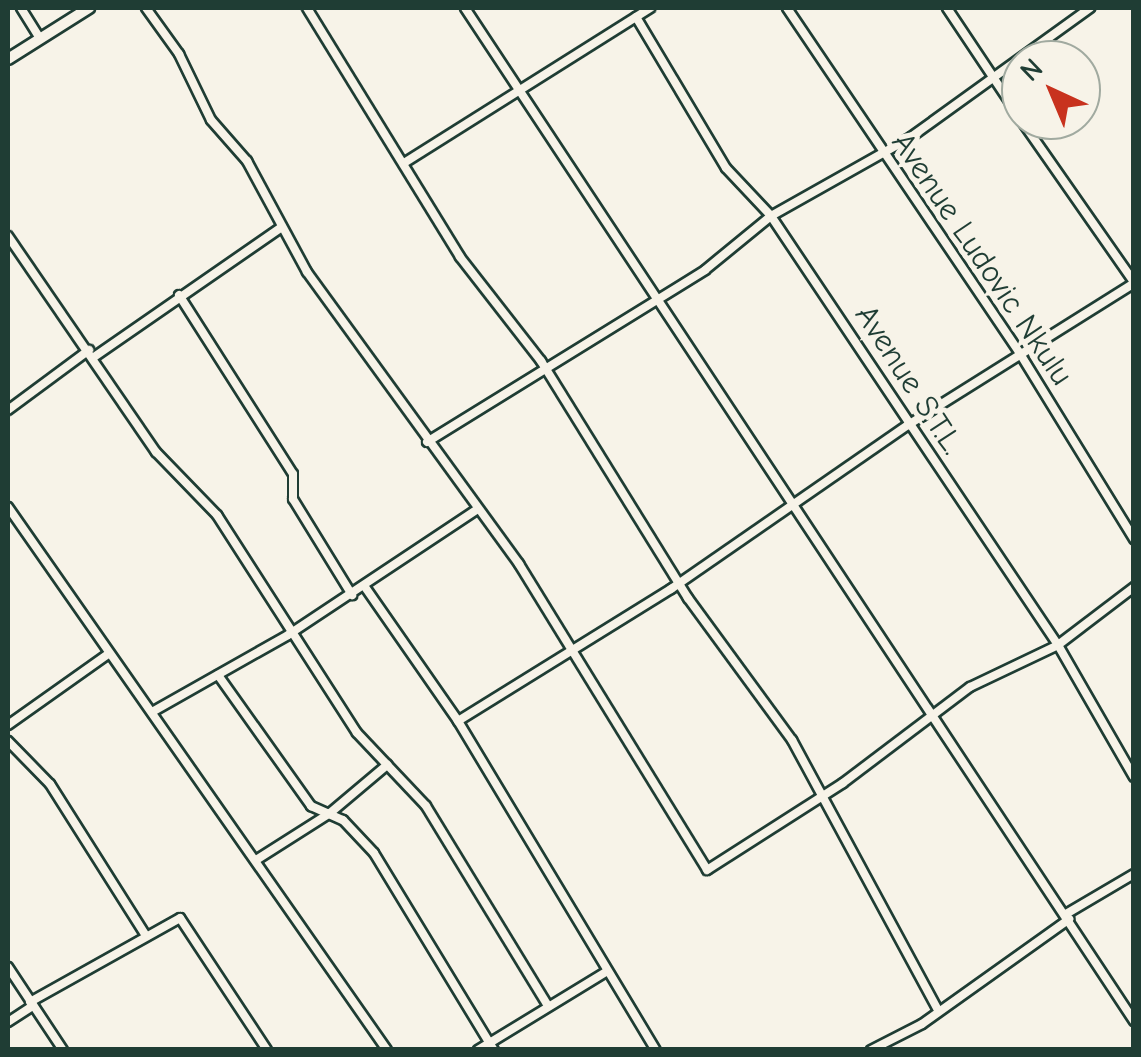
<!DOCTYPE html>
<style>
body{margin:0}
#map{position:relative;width:1141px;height:1057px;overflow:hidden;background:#f7f3e8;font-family:"Comic Neue",sans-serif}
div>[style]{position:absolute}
.roads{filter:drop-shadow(2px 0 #1f3d34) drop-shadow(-2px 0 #1f3d34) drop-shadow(0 2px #1f3d34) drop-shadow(0 -2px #1f3d34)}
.minor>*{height:8px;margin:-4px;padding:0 4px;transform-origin:4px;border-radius:4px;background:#f7f3e8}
.tertiary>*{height:10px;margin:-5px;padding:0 5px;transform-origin:5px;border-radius:5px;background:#f7f3e8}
span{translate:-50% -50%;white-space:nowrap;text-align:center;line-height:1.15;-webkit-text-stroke:10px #f7f3e8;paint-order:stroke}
.street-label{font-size:32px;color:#1f3d34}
.frame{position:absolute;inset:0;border:10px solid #1f3d34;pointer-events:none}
.north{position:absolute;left:1001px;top:40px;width:100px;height:100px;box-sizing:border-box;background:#f7f3e8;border:2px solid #a1aaa0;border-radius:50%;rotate:316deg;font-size:28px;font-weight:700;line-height:40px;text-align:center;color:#1f3d34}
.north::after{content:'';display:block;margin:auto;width:35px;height:45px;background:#c8321e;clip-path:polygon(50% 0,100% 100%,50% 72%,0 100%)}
</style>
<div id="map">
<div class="roads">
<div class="minor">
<i style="left:21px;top:8px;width:36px;rotate:58deg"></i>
<i style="left:146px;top:8px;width:57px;rotate:54.3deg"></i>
<i style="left:179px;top:54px;width:73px;rotate:64.1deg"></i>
<i style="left:211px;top:120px;width:55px;rotate:48.7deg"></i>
<i style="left:247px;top:161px;width:126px;rotate:61.6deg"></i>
<i style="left:307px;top:272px;width:361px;rotate:54deg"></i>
<i style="left:519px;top:564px;width:359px;rotate:58.4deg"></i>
<i style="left:707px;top:870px;width:161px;rotate:-32.6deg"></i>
<i style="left:843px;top:783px;width:159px;rotate:-37.1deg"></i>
<i style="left:970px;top:687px;width:98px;rotate:-25.5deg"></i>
<i style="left:1058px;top:645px;width:96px;rotate:-37.3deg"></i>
<i style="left:307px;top:8px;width:292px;rotate:58.4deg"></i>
<i style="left:460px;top:257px;width:132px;rotate:52.1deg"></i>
<i style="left:541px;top:361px;width:279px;rotate:58.2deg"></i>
<i style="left:688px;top:598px;width:176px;rotate:53.8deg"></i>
<i style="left:792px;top:740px;width:305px;rotate:61.6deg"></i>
<i style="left:465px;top:8px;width:1214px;rotate:56.56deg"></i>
<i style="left:787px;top:8px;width:415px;rotate:56deg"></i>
<i style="left:1019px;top:352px;width:220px;rotate:58.4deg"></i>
<i style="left:947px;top:8px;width:133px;rotate:56.3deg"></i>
<i style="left:636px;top:17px;width:176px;rotate:59.2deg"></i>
<i style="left:726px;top:168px;width:66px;rotate:46.8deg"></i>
<i style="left:771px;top:216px;width:516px;rotate:56.22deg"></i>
<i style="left:1058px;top:645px;width:152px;rotate:60.1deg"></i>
<i style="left:1021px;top:120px;width:198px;rotate:55.1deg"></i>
<i style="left:404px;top:163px;width:291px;rotate:-32.2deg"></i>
<i style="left:8px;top:236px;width:262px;rotate:55.6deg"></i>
<i style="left:156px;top:452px;width:88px;rotate:45.9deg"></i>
<i style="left:217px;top:515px;width:259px;rotate:57.3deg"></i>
<i style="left:357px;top:733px;width:100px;rotate:46.6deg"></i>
<i style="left:426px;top:806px;width:234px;rotate:58.6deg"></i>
<i style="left:179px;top:295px;width:212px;rotate:57.5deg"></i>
<i style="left:293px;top:474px;width:25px;rotate:90deg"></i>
<i style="left:293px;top:499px;width:113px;rotate:58.4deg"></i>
<i style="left:94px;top:357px;width:226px;rotate:-34.7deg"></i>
<i style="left:8px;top:410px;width:101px;rotate:-36.5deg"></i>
<i style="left:427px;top:442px;width:327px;rotate:-31.7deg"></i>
<i style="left:705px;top:270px;width:85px;rotate:-39.3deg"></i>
<i style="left:771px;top:216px;width:161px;rotate:-29.4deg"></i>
<i style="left:911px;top:137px;width:221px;rotate:-35.8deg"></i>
<i style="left:8px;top:507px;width:662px;rotate:55.09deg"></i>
<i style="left:365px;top:587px;width:163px;rotate:55.2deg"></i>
<i style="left:458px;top:721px;width:384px;rotate:59deg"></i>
<i style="left:218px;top:675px;width:161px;rotate:54.6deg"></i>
<i style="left:311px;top:806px;width:35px;rotate:24deg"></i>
<i style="left:343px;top:820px;width:45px;rotate:46.8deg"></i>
<i style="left:374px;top:853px;width:231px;rotate:58.7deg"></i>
<i style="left:152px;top:712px;width:156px;rotate:-29.5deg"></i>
<i style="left:288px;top:635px;width:228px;rotate:-33.6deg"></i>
<i style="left:458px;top:721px;width:251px;rotate:-31.8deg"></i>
<i style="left:671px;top:589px;width:288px;rotate:-34.7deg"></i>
<i style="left:908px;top:425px;width:267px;rotate:-32.1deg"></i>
<i style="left:8px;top:725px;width:121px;rotate:-35.3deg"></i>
<i style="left:8px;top:741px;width:60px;rotate:45.7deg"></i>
<i style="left:50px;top:784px;width:178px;rotate:57.7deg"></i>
<i style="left:256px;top:860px;width:88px;rotate:-32.4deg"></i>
<i style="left:330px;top:813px;width:75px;rotate:-40.1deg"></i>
<i style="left:1066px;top:914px;width:79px;rotate:-30.5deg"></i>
<i style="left:8px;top:967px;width:100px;rotate:56.5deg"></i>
<i style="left:30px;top:1002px;width:172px;rotate:-29.2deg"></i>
<i style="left:180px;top:918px;width:158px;rotate:56.6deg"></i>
<i style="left:8px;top:1022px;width:30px;rotate:-33deg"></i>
<i style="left:478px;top:1050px;width:150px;rotate:-31.4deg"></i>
<i style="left:871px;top:1050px;width:57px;rotate:-27deg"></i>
<i style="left:922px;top:1024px;width:181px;rotate:-35.5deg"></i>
</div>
<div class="tertiary">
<i style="left:8px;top:59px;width:96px;rotate:-32.2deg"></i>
</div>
</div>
<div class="street-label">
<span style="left:982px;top:259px;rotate:56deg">Avenue Ludovic Nkulu</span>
<span style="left:909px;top:380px;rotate:57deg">Avenue S.T.L.</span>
</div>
<div class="frame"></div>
<div class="north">N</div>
</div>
